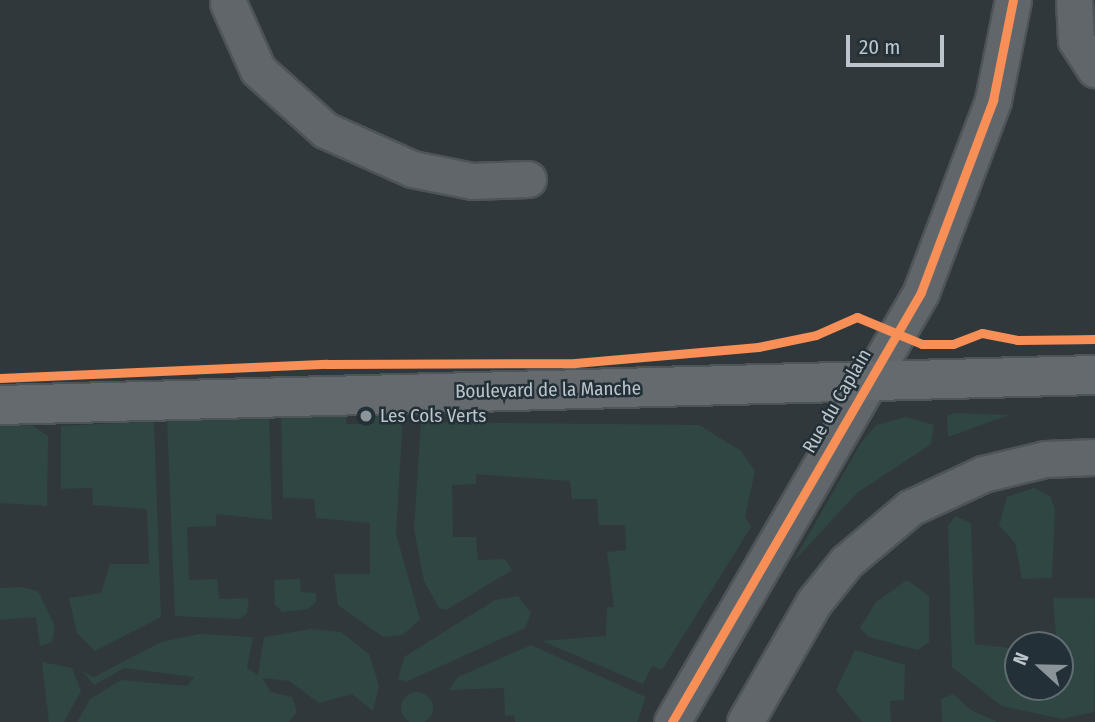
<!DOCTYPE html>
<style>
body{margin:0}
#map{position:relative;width:1095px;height:722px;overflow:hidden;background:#30383c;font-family:"Fira Sans Condensed",sans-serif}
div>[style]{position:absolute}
.green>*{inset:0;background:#304642}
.round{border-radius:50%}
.roads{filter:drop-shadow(2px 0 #4e5457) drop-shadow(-2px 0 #4e5457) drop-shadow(0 2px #4e5457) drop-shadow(0 -2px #4e5457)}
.street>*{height:35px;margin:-17.5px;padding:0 17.5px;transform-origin:17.5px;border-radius:17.5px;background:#60666a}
.secondary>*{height:38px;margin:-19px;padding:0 19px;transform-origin:19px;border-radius:19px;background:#646a6e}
.cycleway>*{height:9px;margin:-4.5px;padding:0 4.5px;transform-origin:4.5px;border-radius:4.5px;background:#f78f57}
.dots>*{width:19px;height:19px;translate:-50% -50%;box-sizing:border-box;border:4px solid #233037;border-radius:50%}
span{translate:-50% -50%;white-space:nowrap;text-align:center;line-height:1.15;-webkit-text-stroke:5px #233037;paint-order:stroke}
.street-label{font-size:19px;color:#bcc5cb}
.poi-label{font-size:19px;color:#bcc5cb}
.left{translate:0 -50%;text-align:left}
.north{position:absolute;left:1004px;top:631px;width:70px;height:70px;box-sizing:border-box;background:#233037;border:2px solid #606c72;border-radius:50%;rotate:292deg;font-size:19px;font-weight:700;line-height:28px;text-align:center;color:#bcc5cb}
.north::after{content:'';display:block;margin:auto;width:24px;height:32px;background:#8b9499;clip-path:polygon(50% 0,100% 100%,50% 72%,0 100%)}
.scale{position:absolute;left:846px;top:35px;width:98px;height:32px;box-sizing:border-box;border:4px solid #bcc5cb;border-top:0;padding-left:9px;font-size:21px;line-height:24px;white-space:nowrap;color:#bcc5cb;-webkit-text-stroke:5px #233037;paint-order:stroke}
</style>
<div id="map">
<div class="green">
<i style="clip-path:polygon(954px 413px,1009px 415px,948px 437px,947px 416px)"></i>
<i style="clip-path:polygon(281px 414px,346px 414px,346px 424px,374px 424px,375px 414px,403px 414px,396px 534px,420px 619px,403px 635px,383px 637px,338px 605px,334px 574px,370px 574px,370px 523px,316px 518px,314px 499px,283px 498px)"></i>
<i style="clip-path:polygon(269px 417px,272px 520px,216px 514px,216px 526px,187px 527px,189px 580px,217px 579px,219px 599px,249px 598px,247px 613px,240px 619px,175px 616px,167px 420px)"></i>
<i style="clip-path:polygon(906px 417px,934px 425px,931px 444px,857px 493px,793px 562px,861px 443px,876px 425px)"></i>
<i style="clip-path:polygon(154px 421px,161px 617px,95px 651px,77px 633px,69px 598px,101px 593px,110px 564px,149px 564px,147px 509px,93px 505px,92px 488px,61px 489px,61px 426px)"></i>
<i style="clip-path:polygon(421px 422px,699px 425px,741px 451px,755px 471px,745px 517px,751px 527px,662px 670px,652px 666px,643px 684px,542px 641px,606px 636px,607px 607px,614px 607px,607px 552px,626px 550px,625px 525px,599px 525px,597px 499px,572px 499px,570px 481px,476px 474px,476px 484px,452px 485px,453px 537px,476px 537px,478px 560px,505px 559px,512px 570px,446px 610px,439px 608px,424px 581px,414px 529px)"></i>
<i style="clip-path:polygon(32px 425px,48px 436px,47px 506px,0 503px,0 426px)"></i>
<i style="clip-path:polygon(1034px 488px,1050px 496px,1055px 509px,1052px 578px,1022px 579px,1015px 543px,999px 525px,1007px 497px)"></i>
<i style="clip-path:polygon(955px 516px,971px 523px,975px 644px,1018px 649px,1018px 687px,1060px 687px,1053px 598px,1095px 598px,1094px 712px,1062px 719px,1002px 706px,952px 667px,948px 526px)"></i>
<i style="clip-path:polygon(300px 579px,301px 592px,316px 593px,316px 602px,308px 609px,282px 612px,275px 604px,274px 580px)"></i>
<i style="clip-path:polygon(907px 580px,929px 596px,929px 642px,918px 650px,869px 637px,860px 628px,876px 602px)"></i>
<i style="clip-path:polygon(21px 587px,38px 591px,55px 626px,52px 642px,40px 646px,36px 617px,0 620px,0 588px)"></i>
<i style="clip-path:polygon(518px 596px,531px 613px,525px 628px,406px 682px,398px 679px,404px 657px,495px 600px)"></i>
<i style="clip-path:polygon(311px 629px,341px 632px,369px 654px,379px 686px,373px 711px,352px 694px,319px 703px,289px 681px,262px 678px,271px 692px,292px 697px,297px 712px,289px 722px,77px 722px,90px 699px,121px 680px,187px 686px,194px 677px,124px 668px,94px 685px,82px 671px,94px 677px,161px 642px,199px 634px,253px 637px,247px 668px,258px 675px,264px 637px)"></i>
<i style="clip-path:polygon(531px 645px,646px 697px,637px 722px,515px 722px,514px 715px,505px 716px,504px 688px,449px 690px,458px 677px)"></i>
<i style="clip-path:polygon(855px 650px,905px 665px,904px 700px,890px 701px,891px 722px,862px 722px,836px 690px)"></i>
<i style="clip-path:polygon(42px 662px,72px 668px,81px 691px,64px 722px,49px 722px)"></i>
<i class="round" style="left:401px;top:692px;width:32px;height:32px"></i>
<i style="clip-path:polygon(953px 694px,971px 710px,997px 722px,942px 722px,941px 699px)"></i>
</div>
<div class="roads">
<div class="street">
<i style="left:1074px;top:0;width:40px;rotate:87.1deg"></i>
<i style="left:1076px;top:40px;width:35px;rotate:57deg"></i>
<i style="left:228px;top:3px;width:73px;rotate:65.9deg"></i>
<i style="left:258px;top:70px;width:90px;rotate:41.8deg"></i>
<i style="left:325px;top:130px;width:95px;rotate:24.1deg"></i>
<i style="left:412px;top:169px;width:61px;rotate:11.3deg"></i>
<i style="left:472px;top:181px;width:56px;rotate:-2deg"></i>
<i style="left:672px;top:722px;width:497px;rotate:-59.9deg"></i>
<i style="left:921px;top:292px;width:205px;rotate:-69.4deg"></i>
<i style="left:993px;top:100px;width:102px;rotate:-78.7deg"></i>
<i style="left:745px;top:722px;width:138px;rotate:-60.1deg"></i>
<i style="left:814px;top:602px;width:51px;rotate:-51.3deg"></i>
<i style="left:846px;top:562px;width:84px;rotate:-40.2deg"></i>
<i style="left:910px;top:508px;width:81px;rotate:-25deg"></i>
<i style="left:983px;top:474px;width:64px;rotate:-13.6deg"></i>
<i style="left:1045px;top:459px;width:50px;rotate:-2.3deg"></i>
</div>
<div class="secondary">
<i style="left:0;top:405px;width:1095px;rotate:-1.57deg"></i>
</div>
</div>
<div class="cycleway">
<i style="left:0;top:378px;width:327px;rotate:-2.5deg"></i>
<i style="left:327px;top:364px;width:248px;rotate:-0.2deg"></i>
<i style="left:575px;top:363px;width:184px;rotate:-5deg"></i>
<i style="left:758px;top:347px;width:59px;rotate:-11.7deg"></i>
<i style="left:816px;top:335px;width:45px;rotate:-23.7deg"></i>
<i style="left:857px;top:317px;width:70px;rotate:22.6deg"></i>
<i style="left:922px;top:344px;width:31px"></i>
<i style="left:953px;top:344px;width:31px;rotate:-21deg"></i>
<i style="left:982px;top:333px;width:36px;rotate:11deg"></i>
<i style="left:1017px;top:340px;width:78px;rotate:-0.7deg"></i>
<i style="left:672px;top:722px;width:497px;rotate:-59.9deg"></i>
<i style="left:921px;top:292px;width:205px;rotate:-69.4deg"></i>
<i style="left:993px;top:100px;width:102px;rotate:-78.7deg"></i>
</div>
<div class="dots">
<i style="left:366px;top:416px;background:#8b9499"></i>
</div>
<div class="street-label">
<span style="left:548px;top:390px;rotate:-1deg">Boulevard de la Manche</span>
<span style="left:837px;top:401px;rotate:-60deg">Rue du Caplain</span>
</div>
<div class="poi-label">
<span class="left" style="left:380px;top:416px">Les Cols Verts</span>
</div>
<div class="north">N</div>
<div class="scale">20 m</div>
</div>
